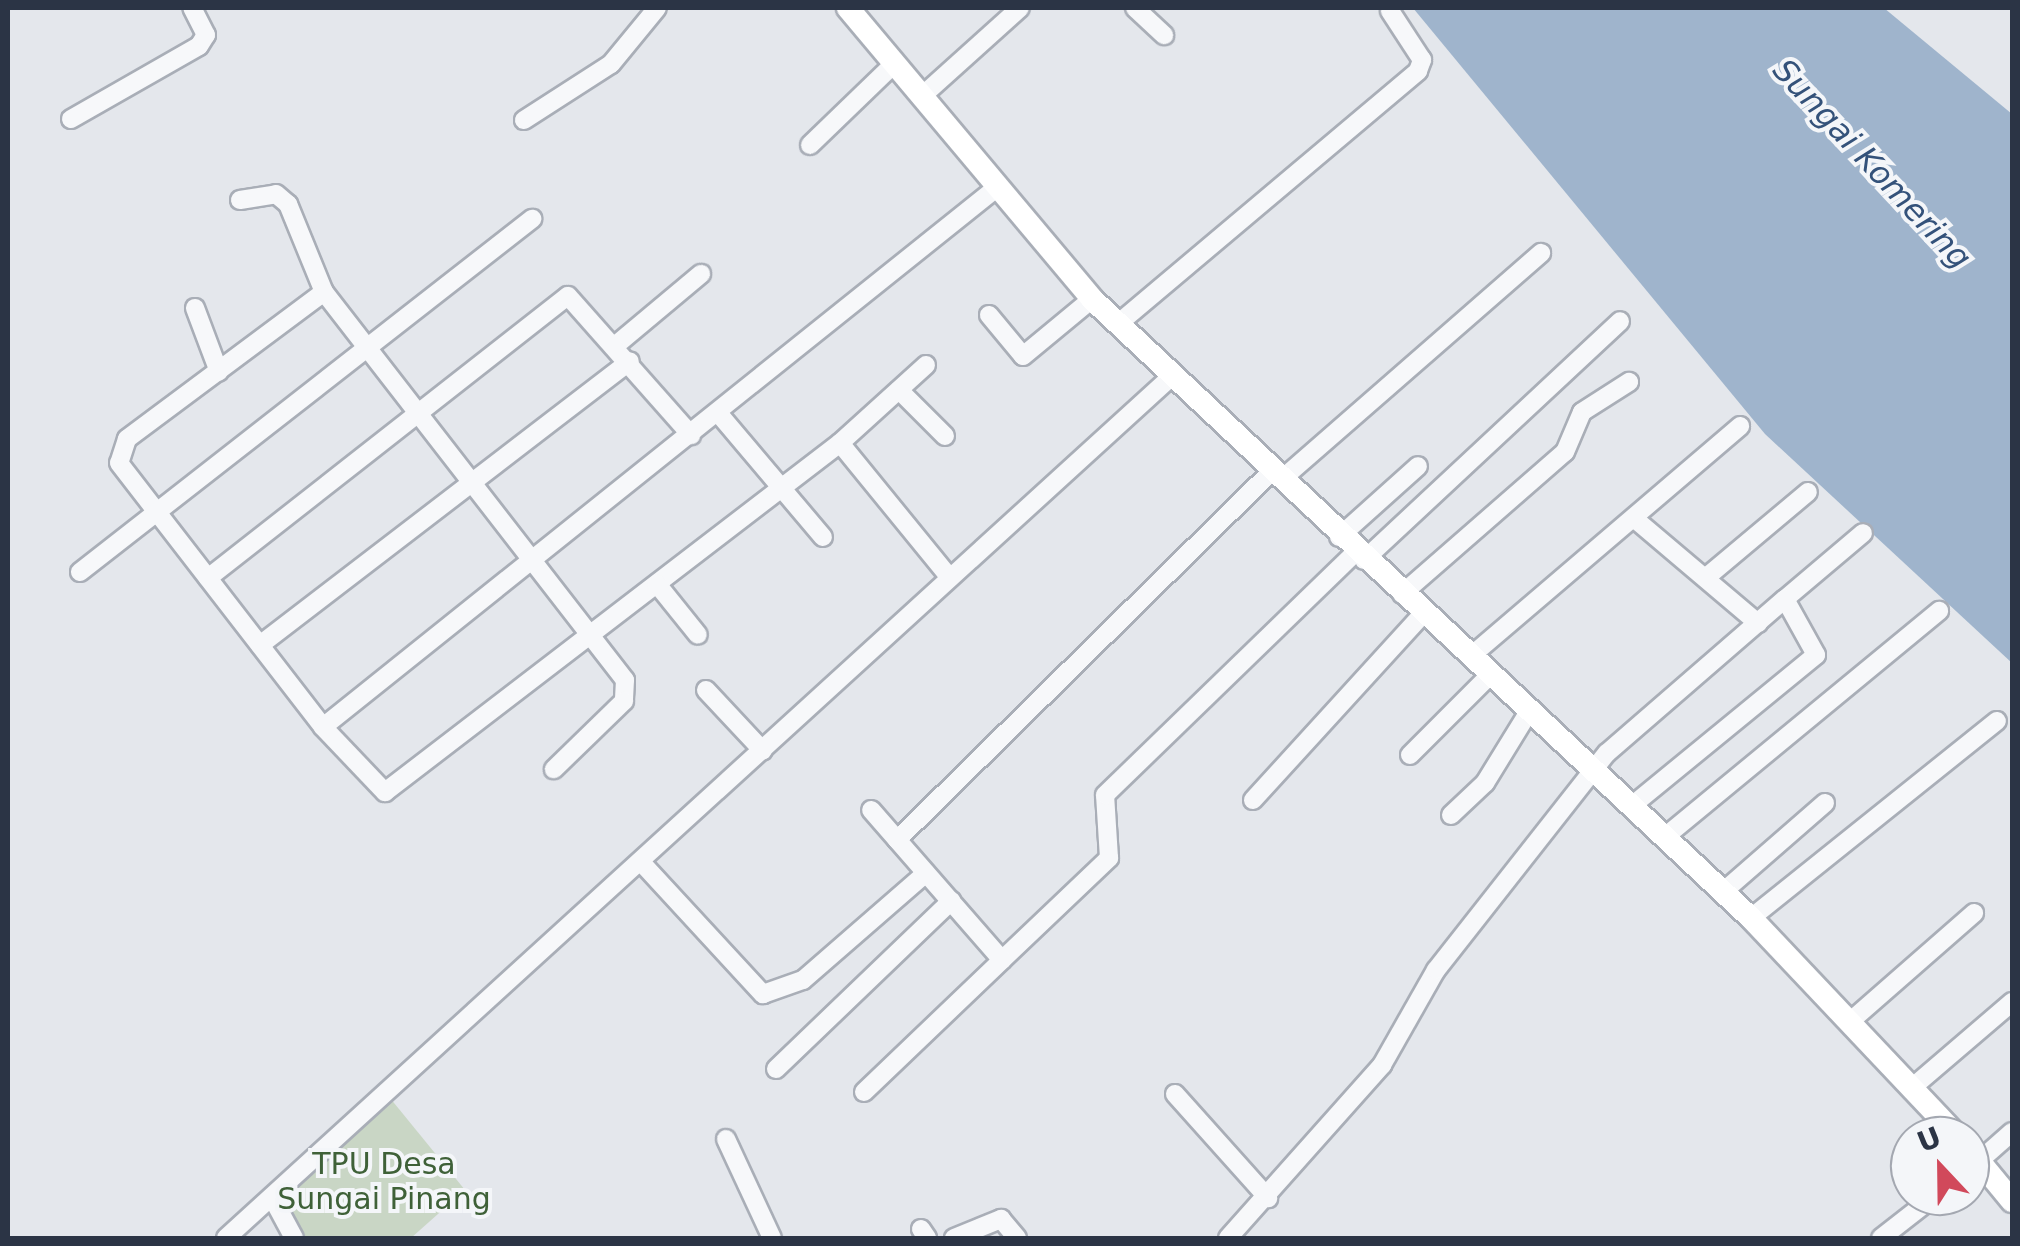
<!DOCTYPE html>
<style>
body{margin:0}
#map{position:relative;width:2020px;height:1246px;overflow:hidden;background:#e4e7ec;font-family:"DejaVu Sans",sans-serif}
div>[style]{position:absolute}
.green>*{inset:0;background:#c9d6c5}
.water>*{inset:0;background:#9fb4cc}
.roads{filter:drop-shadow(2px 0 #a9aeb7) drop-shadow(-2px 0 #a9aeb7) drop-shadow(0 2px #a9aeb7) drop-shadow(0 -2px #a9aeb7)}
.minor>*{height:18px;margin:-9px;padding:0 9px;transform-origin:9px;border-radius:9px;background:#f7f8fa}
.major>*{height:22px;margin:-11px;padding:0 11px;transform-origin:11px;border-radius:11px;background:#fff}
span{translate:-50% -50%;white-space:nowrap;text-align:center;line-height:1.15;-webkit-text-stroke:8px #f4f6f9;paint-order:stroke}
.park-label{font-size:30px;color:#3f6138}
.water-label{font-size:32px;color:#34527a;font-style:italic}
.frame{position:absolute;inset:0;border:10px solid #2b3445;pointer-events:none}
.north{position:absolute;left:1890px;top:1116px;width:100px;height:100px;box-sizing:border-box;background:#f4f6f9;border:2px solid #a4a8b1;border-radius:50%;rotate:338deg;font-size:28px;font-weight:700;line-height:40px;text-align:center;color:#2b3445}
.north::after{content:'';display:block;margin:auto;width:35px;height:45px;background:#d1495b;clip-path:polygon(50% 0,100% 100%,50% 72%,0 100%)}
</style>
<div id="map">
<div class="green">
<i style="clip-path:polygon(390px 1098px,465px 1190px,411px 1238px,302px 1238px,283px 1199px)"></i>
</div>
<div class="water">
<i style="clip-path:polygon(1413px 8px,1884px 8px,2012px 114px,2012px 663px,1765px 434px)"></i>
</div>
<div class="roads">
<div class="minor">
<i style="left:1135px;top:8px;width:40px;rotate:43deg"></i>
<i style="left:921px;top:97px;width:133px;rotate:-42deg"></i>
<i style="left:71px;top:119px;width:147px;rotate:-29.7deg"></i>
<i style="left:199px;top:46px;width:13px;rotate:-58deg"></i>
<i style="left:206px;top:35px;width:30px;rotate:-117deg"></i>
<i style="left:524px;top:120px;width:103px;rotate:-32.8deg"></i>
<i style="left:611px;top:64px;width:72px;rotate:-50.6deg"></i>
<i style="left:810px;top:145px;width:117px;rotate:-44deg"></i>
<i style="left:240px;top:200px;width:36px;rotate:-9deg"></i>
<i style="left:276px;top:194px;width:16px;rotate:40deg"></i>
<i style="left:288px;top:204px;width:95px;rotate:67.8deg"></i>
<i style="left:324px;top:292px;width:491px;rotate:52.2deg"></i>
<i style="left:625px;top:680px;width:21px;rotate:93deg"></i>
<i style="left:624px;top:701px;width:98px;rotate:135.8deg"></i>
<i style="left:324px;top:292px;width:246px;rotate:143.3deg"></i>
<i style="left:127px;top:439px;width:25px;rotate:108deg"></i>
<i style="left:119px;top:463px;width:334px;rotate:52.3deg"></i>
<i style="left:323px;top:727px;width:90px;rotate:46.4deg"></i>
<i style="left:385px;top:792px;width:573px;rotate:-37.49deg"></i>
<i style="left:840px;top:443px;width:116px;rotate:-42.2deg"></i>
<i style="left:195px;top:308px;width:68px;rotate:69.4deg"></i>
<i style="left:989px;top:315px;width:53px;rotate:50.3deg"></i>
<i style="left:1023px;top:356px;width:89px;rotate:-39.6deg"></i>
<i style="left:1119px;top:323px;width:391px;rotate:-40.1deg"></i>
<i style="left:1418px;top:71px;width:12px;rotate:-70deg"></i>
<i style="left:1422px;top:60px;width:59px;rotate:-123.1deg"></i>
<i style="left:616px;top:345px;width:111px;rotate:-39.9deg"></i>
<i style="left:899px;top:390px;width:65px;rotate:45deg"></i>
<i style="left:719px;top:414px;width:161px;rotate:49.8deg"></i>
<i style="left:840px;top:443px;width:174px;rotate:50.8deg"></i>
<i style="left:1282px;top:479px;width:344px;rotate:-41.1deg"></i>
<i style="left:1636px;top:520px;width:160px;rotate:40.2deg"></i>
<i style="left:1339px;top:537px;width:106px;rotate:-41.9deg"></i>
<i style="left:1364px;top:560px;width:350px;rotate:-43deg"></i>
<i style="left:80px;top:572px;width:574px;rotate:-37.99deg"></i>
<i style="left:1709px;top:575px;width:129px;rotate:-40deg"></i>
<i style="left:208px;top:578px;width:457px;rotate:-38.1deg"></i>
<i style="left:568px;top:296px;width:186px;rotate:48.5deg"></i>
<i style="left:657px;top:584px;width:65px;rotate:51.2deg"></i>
<i style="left:1402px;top:594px;width:216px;rotate:-41.1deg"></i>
<i style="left:1565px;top:452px;width:43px;rotate:-67deg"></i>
<i style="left:1582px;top:412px;width:56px;rotate:-32.6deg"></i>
<i style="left:1785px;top:599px;width:102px;rotate:-40.2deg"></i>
<i style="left:260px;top:645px;width:466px;rotate:-37.5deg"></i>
<i style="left:1471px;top:656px;width:354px;rotate:-40.5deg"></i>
<i style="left:706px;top:690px;width:83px;rotate:46.9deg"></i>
<i style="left:323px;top:727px;width:861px;rotate:-38.68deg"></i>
<i style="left:1410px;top:755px;width:113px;rotate:-45deg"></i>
<i style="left:1253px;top:800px;width:252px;rotate:-47.6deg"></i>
<i style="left:1451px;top:815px;width:47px;rotate:-43.3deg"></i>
<i style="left:1485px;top:783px;width:82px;rotate:-58.4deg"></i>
<i style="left:1666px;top:836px;width:354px;rotate:-39.5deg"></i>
<i style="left:897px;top:840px;width:528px;rotate:-44.54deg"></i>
<i style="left:641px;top:862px;width:180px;rotate:47.3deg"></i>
<i style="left:763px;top:994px;width:42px;rotate:-19.3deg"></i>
<i style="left:803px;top:980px;width:163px;rotate:-41deg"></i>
<i style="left:1724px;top:891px;width:134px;rotate:-41.1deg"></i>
<i style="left:1751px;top:918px;width:315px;rotate:-38.7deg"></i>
<i style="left:1002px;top:960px;width:148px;rotate:-43.6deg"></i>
<i style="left:1109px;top:858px;width:63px;rotate:-93.6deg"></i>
<i style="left:1105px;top:795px;width:349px;rotate:-44.1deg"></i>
<i style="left:1853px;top:1019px;width:161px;rotate:-41.2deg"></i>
<i style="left:776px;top:1069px;width:243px;rotate:-43.8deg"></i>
<i style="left:1914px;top:1086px;width:129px;rotate:-40.6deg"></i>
<i style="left:864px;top:1092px;width:191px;rotate:-43.7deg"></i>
<i style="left:1002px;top:960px;width:199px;rotate:-131.1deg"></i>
<i style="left:1175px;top:1094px;width:140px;rotate:48.2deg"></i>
<i style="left:726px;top:1139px;width:109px;rotate:65.1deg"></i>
<i style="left:1970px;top:1169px;width:56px;rotate:-41.4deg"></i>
<i style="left:274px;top:1201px;width:42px;rotate:61.6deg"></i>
<i style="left:921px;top:1229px;width:11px;rotate:56deg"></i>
<i style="left:226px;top:1238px;width:1280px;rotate:-42.34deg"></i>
<i style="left:954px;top:1238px;width:51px;rotate:-22deg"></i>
<i style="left:1001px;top:1219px;width:25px;rotate:50deg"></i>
<i style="left:1228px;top:1238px;width:232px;rotate:-48.3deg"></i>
<i style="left:1382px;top:1065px;width:109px;rotate:-60.4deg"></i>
<i style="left:1436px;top:970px;width:276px;rotate:-51.8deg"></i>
<i style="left:1607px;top:753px;width:235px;rotate:-40.9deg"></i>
<i style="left:1785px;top:599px;width:64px;rotate:61deg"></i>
<i style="left:1816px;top:655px;width:235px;rotate:140.7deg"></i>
<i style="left:1881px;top:1238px;width:68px;rotate:-37.9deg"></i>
</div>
<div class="major">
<i style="left:848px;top:8px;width:380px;rotate:50deg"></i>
<i style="left:1092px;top:299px;width:904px;rotate:43.21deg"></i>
<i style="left:1751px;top:918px;width:300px;rotate:46.6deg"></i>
<i style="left:1970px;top:1150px;width:66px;rotate:50.5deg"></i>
</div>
</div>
<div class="park-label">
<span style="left:384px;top:1181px">TPU Desa<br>Sungai Pinang</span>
</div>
<div class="water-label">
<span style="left:1872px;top:164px;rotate:47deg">Sungai Komering</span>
</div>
<div class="frame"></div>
<div class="north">U</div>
</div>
